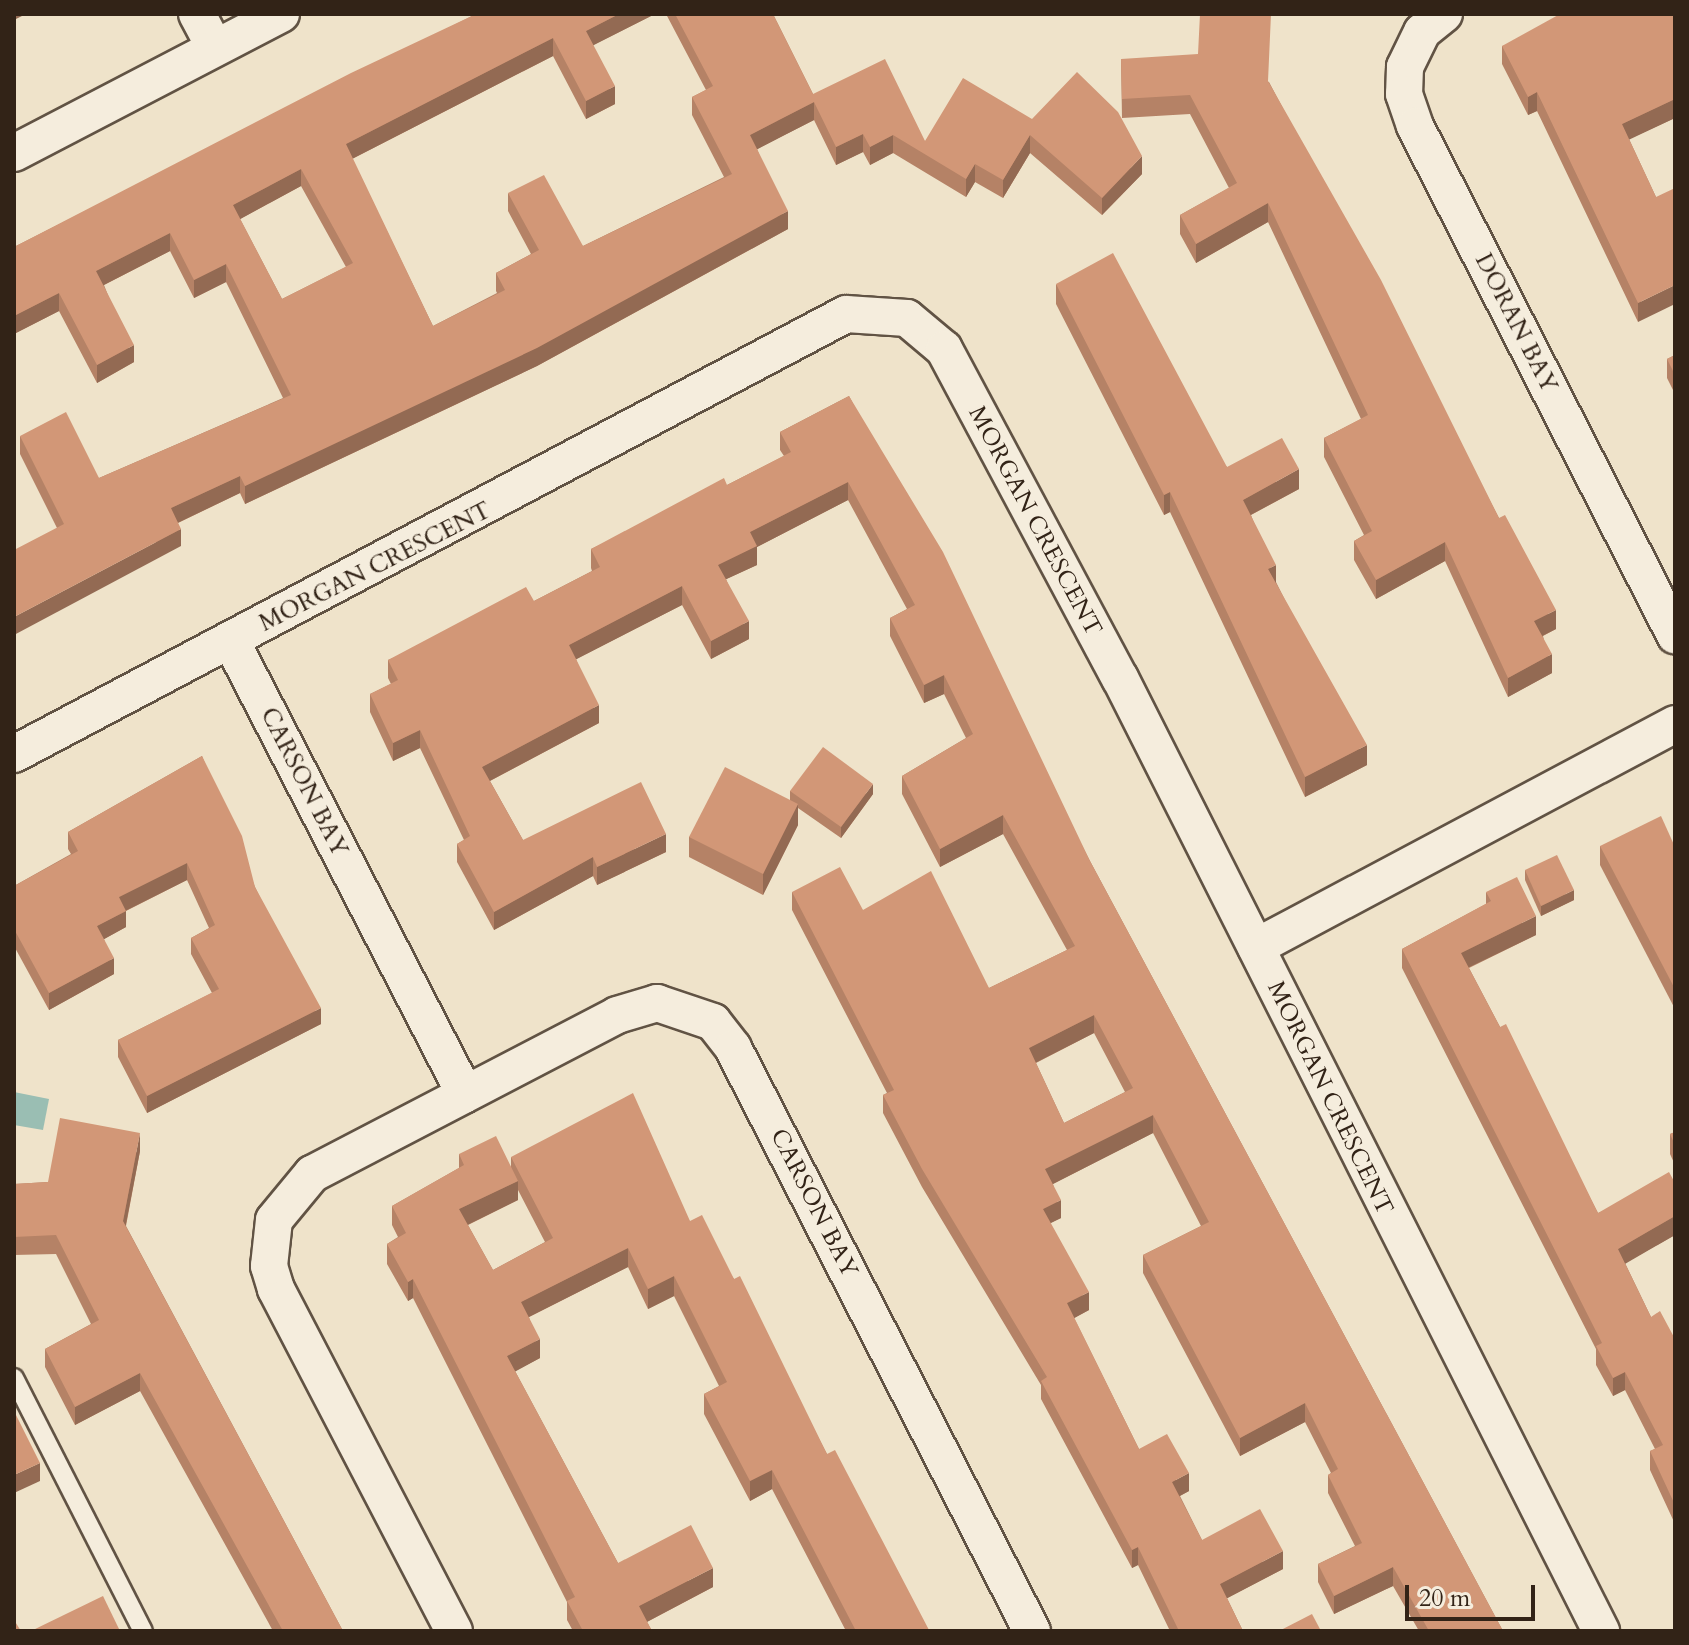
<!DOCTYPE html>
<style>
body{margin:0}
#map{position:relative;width:1689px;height:1645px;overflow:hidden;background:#efe3ca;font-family:Cardo,serif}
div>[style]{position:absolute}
.water>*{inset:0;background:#9abeb3}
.roads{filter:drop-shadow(2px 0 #615344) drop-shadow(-2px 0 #615344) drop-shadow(0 2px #615344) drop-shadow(0 -2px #615344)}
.lane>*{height:18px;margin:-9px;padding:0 9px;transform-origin:9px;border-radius:9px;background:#f5eddd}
.street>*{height:36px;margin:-18px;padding:0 18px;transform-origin:18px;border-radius:18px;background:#f5eddd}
.wall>*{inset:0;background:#b58266}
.shaded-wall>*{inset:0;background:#936a53}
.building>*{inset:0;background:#d29777}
span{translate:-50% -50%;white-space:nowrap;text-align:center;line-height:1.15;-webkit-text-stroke:6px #f5eddd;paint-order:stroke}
.street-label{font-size:24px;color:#322317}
.frame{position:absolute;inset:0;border:16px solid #322317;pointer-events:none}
.scale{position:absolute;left:1405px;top:1585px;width:130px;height:36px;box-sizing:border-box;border:4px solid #322317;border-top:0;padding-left:10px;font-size:24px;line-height:28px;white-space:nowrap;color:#322317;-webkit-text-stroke:6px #f5eddd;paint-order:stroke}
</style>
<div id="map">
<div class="water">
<i style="clip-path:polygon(14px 1092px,49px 1099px,43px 1130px,14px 1125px)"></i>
</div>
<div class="roads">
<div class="lane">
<i style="left:14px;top:1378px;width:284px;rotate:63deg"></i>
</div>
<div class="street">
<i style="left:197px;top:14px;width:38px;rotate:62deg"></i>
<i style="left:1444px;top:14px;width:28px;rotate:141deg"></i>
<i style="left:1422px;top:32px;width:39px;rotate:116deg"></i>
<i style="left:1405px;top:67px;width:27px;rotate:92deg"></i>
<i style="left:1404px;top:94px;width:34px;rotate:71deg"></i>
<i style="left:1415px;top:126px;width:572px;rotate:62.94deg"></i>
<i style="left:14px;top:153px;width:301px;rotate:-27.5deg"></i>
<i style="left:231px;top:641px;width:510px;rotate:62.68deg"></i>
<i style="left:14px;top:754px;width:941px;rotate:-27.87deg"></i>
<i style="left:846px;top:314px;width:61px;rotate:3.8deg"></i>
<i style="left:907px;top:318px;width:48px;rotate:40deg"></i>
<i style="left:944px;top:349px;width:373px;rotate:61.9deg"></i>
<i style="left:1120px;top:678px;width:1068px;rotate:63.22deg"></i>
<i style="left:1256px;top:947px;width:475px;rotate:-28deg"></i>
<i style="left:454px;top:1631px;width:386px;rotate:-117.5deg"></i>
<i style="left:276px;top:1289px;width:24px;rotate:-107deg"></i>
<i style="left:269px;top:1266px;width:46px;rotate:-83.8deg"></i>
<i style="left:274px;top:1220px;width:60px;rotate:-50.4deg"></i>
<i style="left:312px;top:1174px;width:344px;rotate:-27.5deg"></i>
<i style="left:617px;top:1015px;width:42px;rotate:-16.7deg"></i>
<i style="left:657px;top:1003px;width:59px;rotate:18.7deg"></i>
<i style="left:713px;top:1022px;width:33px;rotate:52deg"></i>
<i style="left:733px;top:1048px;width:655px;rotate:62.85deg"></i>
</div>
</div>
<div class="wall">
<i style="clip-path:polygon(evenodd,476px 14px,655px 14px,593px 45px,615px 104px,586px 119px,553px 56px,352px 159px,433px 326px,497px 293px,496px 291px,496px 273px,531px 254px,508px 211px,508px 193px,583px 246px,724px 177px,692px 115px,692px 97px,706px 90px,666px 14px,773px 14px,813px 94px,925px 141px,1032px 119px,1142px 174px,1102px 215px,1030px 153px,1003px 198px,975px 182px,966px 197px,893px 153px,870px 165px,863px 152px,836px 165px,814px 120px,757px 149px,788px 229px,537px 366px,245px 504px,240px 493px,178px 523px,181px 546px,57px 528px,20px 454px,20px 436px,99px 478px,283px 398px,226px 282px,194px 298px,170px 251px,104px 285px,134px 362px,97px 383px,59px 311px,14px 334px,14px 247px,476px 14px,301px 186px,346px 267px,282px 299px,240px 219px,301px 186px)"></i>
<i style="clip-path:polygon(1675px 14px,1675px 118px,1629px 139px,1656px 197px,1638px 322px,1537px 111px,1528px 115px,1502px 64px,1502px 46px)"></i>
<i style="clip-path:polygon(1121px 59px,1269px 82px,1499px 518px,1556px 629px,1543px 636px,1552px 673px,1508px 697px,1445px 561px,1376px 599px,1354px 560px,1354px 541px,1364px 535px,1324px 457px,1324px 438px,1361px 419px,1268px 222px,1196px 263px,1180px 234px,1180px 215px,1229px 188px,1190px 114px,1122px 118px)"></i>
<i style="clip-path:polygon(1056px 284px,1227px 467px,1299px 489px,1251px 515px,1276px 582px,1367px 765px,1305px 797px,1170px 512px,1164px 515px,1056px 304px)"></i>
<i style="clip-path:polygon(1675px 355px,1675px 394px,1667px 378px,1667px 359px)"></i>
<i style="clip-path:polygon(evenodd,849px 396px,1090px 861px,1503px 1631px,1419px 1631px,1393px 1586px,1334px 1614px,1318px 1582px,1318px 1564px,1355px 1546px,1328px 1493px,1328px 1475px,1331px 1473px,1305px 1422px,1240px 1456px,1143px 1273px,1143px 1255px,1201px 1226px,1153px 1133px,1053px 1184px,1061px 1218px,1050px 1223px,1089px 1310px,1074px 1318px,1139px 1449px,1189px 1491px,1180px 1496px,1202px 1540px,1283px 1569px,1227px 1598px,1243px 1631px,1170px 1631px,1138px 1565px,1132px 1568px,1041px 1399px,1041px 1385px,922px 1187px,883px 1113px,883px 1095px,887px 1093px,792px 910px,792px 892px,863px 910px,989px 988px,1067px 950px,1003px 834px,940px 867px,902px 794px,902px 776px,966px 738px,944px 694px,924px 703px,890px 636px,890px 618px,907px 609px,848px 500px,757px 547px,757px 565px,726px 579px,749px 639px,711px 659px,682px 605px,576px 659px,599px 723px,490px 781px,523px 840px,666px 852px,597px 885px,593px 876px,494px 930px,457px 862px,457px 844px,464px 840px,420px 748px,393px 761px,370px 712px,370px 694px,391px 684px,388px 678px,388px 660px,534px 601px,592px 571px,591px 568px,591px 549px,727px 485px,784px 456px,780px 450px,780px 432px,849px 396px,1094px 1033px,1125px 1092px,1064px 1123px,1036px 1063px,1094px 1033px)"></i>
<i style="clip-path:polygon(202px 756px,255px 887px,321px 1024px,147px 1113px,118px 1057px,118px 1040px,212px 993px,191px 954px,191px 938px,209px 928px,187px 880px,126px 911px,126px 927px,104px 939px,114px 974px,49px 1010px,14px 946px,14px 886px,71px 854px,68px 849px,68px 832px)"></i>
<i style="clip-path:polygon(790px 791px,873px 794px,841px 838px,798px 808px,798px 825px,763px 895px,689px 857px,689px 837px,790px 800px)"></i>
<i style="clip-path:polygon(1600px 846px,1675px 847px,1675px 1009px,1600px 865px)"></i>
<i style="clip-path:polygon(1525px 870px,1574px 900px,1541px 916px,1525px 880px)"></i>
<i style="clip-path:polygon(1486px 892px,1536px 935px,1469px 968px,1598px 1213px,1675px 1183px,1675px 1235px,1625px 1263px,1651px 1317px,1675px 1339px,1675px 1524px,1650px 1470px,1650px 1451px,1655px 1449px,1625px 1390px,1613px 1396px,1596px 1365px,1596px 1349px,1402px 968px,1402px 949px,1486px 904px)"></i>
<i style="clip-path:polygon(1675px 1132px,1675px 1165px,1670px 1154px,1670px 1134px)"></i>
<i style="clip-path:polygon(140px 1151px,126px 1226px,343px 1631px,273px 1631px,140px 1391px,75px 1425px,45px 1367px,45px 1349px,91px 1324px,56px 1254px,14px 1255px,14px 1184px,48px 1182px)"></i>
<i style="clip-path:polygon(evenodd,459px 1154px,511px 1167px,511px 1157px,690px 1221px,734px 1279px,827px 1454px,929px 1631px,846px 1631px,772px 1489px,750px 1501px,704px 1414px,704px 1394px,719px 1386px,674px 1296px,648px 1309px,628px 1267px,529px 1317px,540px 1358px,515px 1371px,618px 1563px,713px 1587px,647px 1622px,652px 1631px,573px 1631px,567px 1620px,567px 1602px,413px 1298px,408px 1301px,387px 1264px,387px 1244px,398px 1237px,392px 1225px,392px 1206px,459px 1168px,459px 1154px,518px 1190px,545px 1242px,493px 1270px,468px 1225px,518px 1200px,518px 1190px)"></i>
</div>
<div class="shaded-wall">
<i style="clip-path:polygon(14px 14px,26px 14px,14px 20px)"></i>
<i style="clip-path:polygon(619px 14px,655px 14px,586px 49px,586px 31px)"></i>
<i style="clip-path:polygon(553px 38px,553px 56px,346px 162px,346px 144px)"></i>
<i style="clip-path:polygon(615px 86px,615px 104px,586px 119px,586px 101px)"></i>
<i style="clip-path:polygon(1537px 92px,1537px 111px,1528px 115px,1528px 97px)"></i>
<i style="clip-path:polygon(1675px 99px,1675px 118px,1622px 143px,1622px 124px)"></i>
<i style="clip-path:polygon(814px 102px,814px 120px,750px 153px,750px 135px)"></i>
<i style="clip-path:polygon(863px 134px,863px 152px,836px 165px,836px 147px)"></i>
<i style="clip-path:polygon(893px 135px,893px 153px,870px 165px,870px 147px)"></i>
<i style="clip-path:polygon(1030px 135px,1030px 153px,1003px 198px,1003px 180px)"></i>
<i style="clip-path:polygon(1142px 156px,1142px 174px,1102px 215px,1102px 198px)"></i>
<i style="clip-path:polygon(975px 164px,975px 182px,966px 197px,966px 179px)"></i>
<i style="clip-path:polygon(301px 169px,301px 186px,233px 223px,233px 205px)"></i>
<i style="clip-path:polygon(1268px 203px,1268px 222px,1196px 263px,1196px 244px)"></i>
<i style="clip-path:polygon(788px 211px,788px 229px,537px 366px,245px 504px,245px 486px)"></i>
<i style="clip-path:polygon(170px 233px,170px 251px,96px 289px,96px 271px)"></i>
<i style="clip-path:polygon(226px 264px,226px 282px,194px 298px,194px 280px)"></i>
<i style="clip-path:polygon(1675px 285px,1675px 304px,1638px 322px,1638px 303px)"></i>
<i style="clip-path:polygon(59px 293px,59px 311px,14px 334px,14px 316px)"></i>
<i style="clip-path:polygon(134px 345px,134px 362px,97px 383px,97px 365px)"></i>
<i style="clip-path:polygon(1299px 469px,1299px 489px,1243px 519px,1243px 500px)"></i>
<i style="clip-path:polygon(240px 476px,240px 493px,171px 526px,171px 508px)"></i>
<i style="clip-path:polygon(848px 482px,848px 500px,757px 547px,757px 565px,718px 583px,718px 565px,750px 532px)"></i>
<i style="clip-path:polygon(1170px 492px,1170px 512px,1164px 515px,1164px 495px)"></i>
<i style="clip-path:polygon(181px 529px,181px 546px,14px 635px,14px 617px)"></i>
<i style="clip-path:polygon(1445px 542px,1445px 561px,1376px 599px,1376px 580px)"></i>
<i style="clip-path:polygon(1276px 565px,1276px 585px,1268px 569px)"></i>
<i style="clip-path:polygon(682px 586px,682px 605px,569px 663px,569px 645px)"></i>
<i style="clip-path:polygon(1556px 610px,1556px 629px,1534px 640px,1534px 621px)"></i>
<i style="clip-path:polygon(749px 621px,749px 639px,711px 659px,711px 641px)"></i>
<i style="clip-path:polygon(1552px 654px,1552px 673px,1508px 697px,1508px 678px)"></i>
<i style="clip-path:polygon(944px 675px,944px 694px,924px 703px,924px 685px)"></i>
<i style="clip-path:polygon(599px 705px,599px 723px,482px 785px,482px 767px)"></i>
<i style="clip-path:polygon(420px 730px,420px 748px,393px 761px,393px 743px)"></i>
<i style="clip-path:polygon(1367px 745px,1367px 765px,1305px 797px,1305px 777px)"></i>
<i style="clip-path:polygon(873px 784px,873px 794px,841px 838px,841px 827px)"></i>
<i style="clip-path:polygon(798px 804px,798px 825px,763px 895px,763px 874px)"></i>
<i style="clip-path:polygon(1003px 815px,1003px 834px,940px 867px,940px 849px)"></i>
<i style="clip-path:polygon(666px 834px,666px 852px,597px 885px,597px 867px)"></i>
<i style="clip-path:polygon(593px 857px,593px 876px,494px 930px,494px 912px)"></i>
<i style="clip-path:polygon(187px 863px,187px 880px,119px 914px,119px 897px)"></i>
<i style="clip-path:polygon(1574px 890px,1574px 900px,1541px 916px,1541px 906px)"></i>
<i style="clip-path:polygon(126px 911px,126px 927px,97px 943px,97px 926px)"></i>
<i style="clip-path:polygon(1536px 916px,1536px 935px,1461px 971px,1461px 953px)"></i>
<i style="clip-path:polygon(114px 958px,114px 974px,49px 1010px,49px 993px)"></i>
<i style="clip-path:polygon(321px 1008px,321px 1024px,147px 1113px,147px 1096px)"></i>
<i style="clip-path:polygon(1094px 1015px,1094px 1033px,1029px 1066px,1029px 1048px)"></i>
<i style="clip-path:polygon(1153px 1115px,1153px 1133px,1045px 1188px,1045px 1169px)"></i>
<i style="clip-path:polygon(140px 1133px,140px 1151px,123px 1239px,123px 1221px)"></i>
<i style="clip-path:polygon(518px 1181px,518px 1200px,459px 1229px,459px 1209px)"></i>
<i style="clip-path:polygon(1061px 1200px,1061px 1218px,1043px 1227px,1043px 1209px)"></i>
<i style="clip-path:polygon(1675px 1216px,1675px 1235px,1618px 1268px,1618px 1249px)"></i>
<i style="clip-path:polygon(628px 1248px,628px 1267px,521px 1321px,521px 1302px)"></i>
<i style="clip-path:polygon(674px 1276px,674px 1296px,648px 1309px,648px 1289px)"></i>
<i style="clip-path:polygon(413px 1279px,413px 1298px,408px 1301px,408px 1282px)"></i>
<i style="clip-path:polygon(1089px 1292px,1089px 1310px,1067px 1322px,1067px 1303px)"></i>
<i style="clip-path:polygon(540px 1339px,540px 1358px,507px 1376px,507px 1356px)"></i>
<i style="clip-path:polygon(1625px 1372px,1625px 1390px,1613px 1396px,1613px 1378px)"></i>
<i style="clip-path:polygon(140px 1373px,140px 1391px,75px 1425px,75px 1407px)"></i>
<i style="clip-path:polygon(1305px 1403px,1305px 1422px,1240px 1456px,1240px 1438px)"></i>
<i style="clip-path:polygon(40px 1463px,40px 1481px,14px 1493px,14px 1475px)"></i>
<i style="clip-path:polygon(772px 1470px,772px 1489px,750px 1501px,750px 1481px)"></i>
<i style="clip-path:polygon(1189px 1473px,1189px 1491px,1172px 1500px,1172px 1482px)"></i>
<i style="clip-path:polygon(1138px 1547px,1138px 1565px,1132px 1568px,1132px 1550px)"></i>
<i style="clip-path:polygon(1283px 1551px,1283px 1569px,1220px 1602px,1220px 1584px)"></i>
<i style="clip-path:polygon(1393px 1567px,1393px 1586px,1334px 1614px,1334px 1596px)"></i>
<i style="clip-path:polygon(713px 1568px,713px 1587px,639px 1626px,639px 1606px)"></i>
</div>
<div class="building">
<i style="clip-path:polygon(evenodd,476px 14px,619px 14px,586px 31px,615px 86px,586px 101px,553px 38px,346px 144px,433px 326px,505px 290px,496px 273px,539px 250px,508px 193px,544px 175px,583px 246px,732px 174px,692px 97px,713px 86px,675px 14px,773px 14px,813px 94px,885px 59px,925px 141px,963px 78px,1032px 119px,1077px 72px,1118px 112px,1142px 156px,1102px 198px,1030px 135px,1003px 180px,975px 164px,966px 179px,893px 135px,870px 147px,863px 134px,836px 147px,814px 102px,750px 135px,788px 211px,537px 348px,245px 486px,240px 476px,171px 508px,181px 529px,14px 617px,14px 550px,64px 524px,20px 436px,66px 412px,99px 478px,291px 395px,226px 264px,194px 280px,170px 233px,96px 271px,134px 345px,97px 365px,59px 293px,14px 316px,14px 247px,351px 73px,476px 14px,301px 169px,353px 263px,282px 299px,233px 205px,301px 169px)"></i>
<i style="clip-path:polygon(1200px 14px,1271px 14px,1268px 81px,1381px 280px,1499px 518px,1505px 515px,1556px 610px,1534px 621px,1552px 654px,1508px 678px,1445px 542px,1376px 580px,1354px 541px,1372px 531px,1324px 438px,1368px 415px,1268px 203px,1196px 244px,1180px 215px,1237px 183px,1190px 95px,1122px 99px,1121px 59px,1198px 54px)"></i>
<i style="clip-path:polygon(1560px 14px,1675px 14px,1675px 99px,1622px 124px,1656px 197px,1675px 188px,1675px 285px,1638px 303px,1537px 92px,1528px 97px,1502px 46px)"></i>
<i style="clip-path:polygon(1113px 253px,1227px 467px,1282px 438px,1299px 469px,1243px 500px,1276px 565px,1268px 569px,1367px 745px,1305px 777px,1170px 492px,1164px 495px,1056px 284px)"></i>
<i style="clip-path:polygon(1675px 355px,1675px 375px,1667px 359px)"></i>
<i style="clip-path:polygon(evenodd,849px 396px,943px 552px,1090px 861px,1503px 1631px,1429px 1631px,1393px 1567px,1334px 1596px,1318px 1564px,1362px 1543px,1328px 1475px,1338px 1469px,1305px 1403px,1240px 1438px,1143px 1255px,1209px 1222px,1153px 1115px,1045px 1169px,1061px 1200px,1043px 1209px,1089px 1292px,1067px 1303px,1139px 1449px,1167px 1434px,1189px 1473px,1172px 1482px,1202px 1540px,1260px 1509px,1283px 1551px,1220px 1584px,1243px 1631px,1179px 1631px,1138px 1547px,1132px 1550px,1041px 1381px,1047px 1377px,922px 1169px,883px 1095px,894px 1090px,792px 892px,840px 867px,863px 910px,931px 871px,989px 988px,1075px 946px,1003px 815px,940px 849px,902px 776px,973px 734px,944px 675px,924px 685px,890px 618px,915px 605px,848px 482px,750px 532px,757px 546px,718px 565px,749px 621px,711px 641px,682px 586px,569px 645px,599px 705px,482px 767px,523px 840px,641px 782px,666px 834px,597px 867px,593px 857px,494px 912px,457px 844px,470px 836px,420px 730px,393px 743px,370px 694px,398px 680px,388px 660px,526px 587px,534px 601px,600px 567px,591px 549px,724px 478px,727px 485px,791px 452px,780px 432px,849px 396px,1094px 1015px,1133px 1088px,1064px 1123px,1029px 1048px,1094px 1015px)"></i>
<i style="clip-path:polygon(823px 747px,873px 784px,841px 827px,790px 791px)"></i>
<i style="clip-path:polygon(202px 756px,242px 836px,255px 887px,321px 1008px,147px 1096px,118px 1040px,219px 989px,191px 938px,215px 925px,187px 863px,119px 897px,126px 911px,97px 926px,114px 958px,49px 993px,14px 929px,14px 886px,78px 851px,68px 832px)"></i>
<i style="clip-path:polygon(725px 767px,798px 804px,763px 874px,689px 837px)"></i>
<i style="clip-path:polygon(1661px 816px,1675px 847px,1675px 989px,1600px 846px)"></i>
<i style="clip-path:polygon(1557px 855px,1574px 890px,1541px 906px,1525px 870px)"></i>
<i style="clip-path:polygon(1517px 877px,1536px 916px,1461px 953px,1500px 1027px,1506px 1024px,1598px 1213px,1669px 1172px,1675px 1183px,1675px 1216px,1618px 1249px,1651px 1317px,1660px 1311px,1675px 1339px,1675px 1505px,1650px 1451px,1663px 1445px,1625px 1372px,1613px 1378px,1596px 1346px,1602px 1343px,1402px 949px,1491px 901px,1486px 892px)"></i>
<i style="clip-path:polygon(633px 1093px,690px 1221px,702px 1215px,734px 1279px,740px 1276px,827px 1454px,835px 1450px,929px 1630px,856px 1631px,772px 1470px,750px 1481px,704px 1394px,727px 1382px,674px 1276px,648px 1289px,628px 1248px,521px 1302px,540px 1339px,507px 1356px,618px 1563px,691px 1525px,713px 1568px,639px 1606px,652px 1631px,583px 1631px,567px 1601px,575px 1597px,413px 1279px,408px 1282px,387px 1244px,406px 1233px,392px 1206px,464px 1165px,459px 1154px,496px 1136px,518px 1181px,459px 1209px,493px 1270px,553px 1238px,511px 1157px)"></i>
<i style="clip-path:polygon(60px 1118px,140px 1133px,123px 1221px,343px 1631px,283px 1631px,140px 1373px,75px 1407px,45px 1349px,99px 1320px,56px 1235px,14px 1237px,14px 1184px,48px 1182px)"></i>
<i style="clip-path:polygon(1675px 1132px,1675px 1145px,1670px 1134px)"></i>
<i style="clip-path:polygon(14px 1411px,40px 1463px,14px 1475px)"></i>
<i style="clip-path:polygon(103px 1596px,120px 1631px,31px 1631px)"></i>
<i style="clip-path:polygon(1312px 1614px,1321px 1631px,1279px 1631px)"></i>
<i style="clip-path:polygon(14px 1620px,21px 1631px,14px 1631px)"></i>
</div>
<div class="street-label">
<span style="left:1516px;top:323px;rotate:63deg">DORAN BAY</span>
<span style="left:1035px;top:521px;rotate:62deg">MORGAN CRESCENT</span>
<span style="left:375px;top:567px;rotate:-27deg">MORGAN CRESCENT</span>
<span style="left:304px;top:782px;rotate:63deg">CARSON BAY</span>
<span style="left:1330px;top:1098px;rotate:64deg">MORGAN CRESCENT</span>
<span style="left:814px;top:1203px;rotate:63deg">CARSON BAY</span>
</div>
<div class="frame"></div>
<div class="scale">20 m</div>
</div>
